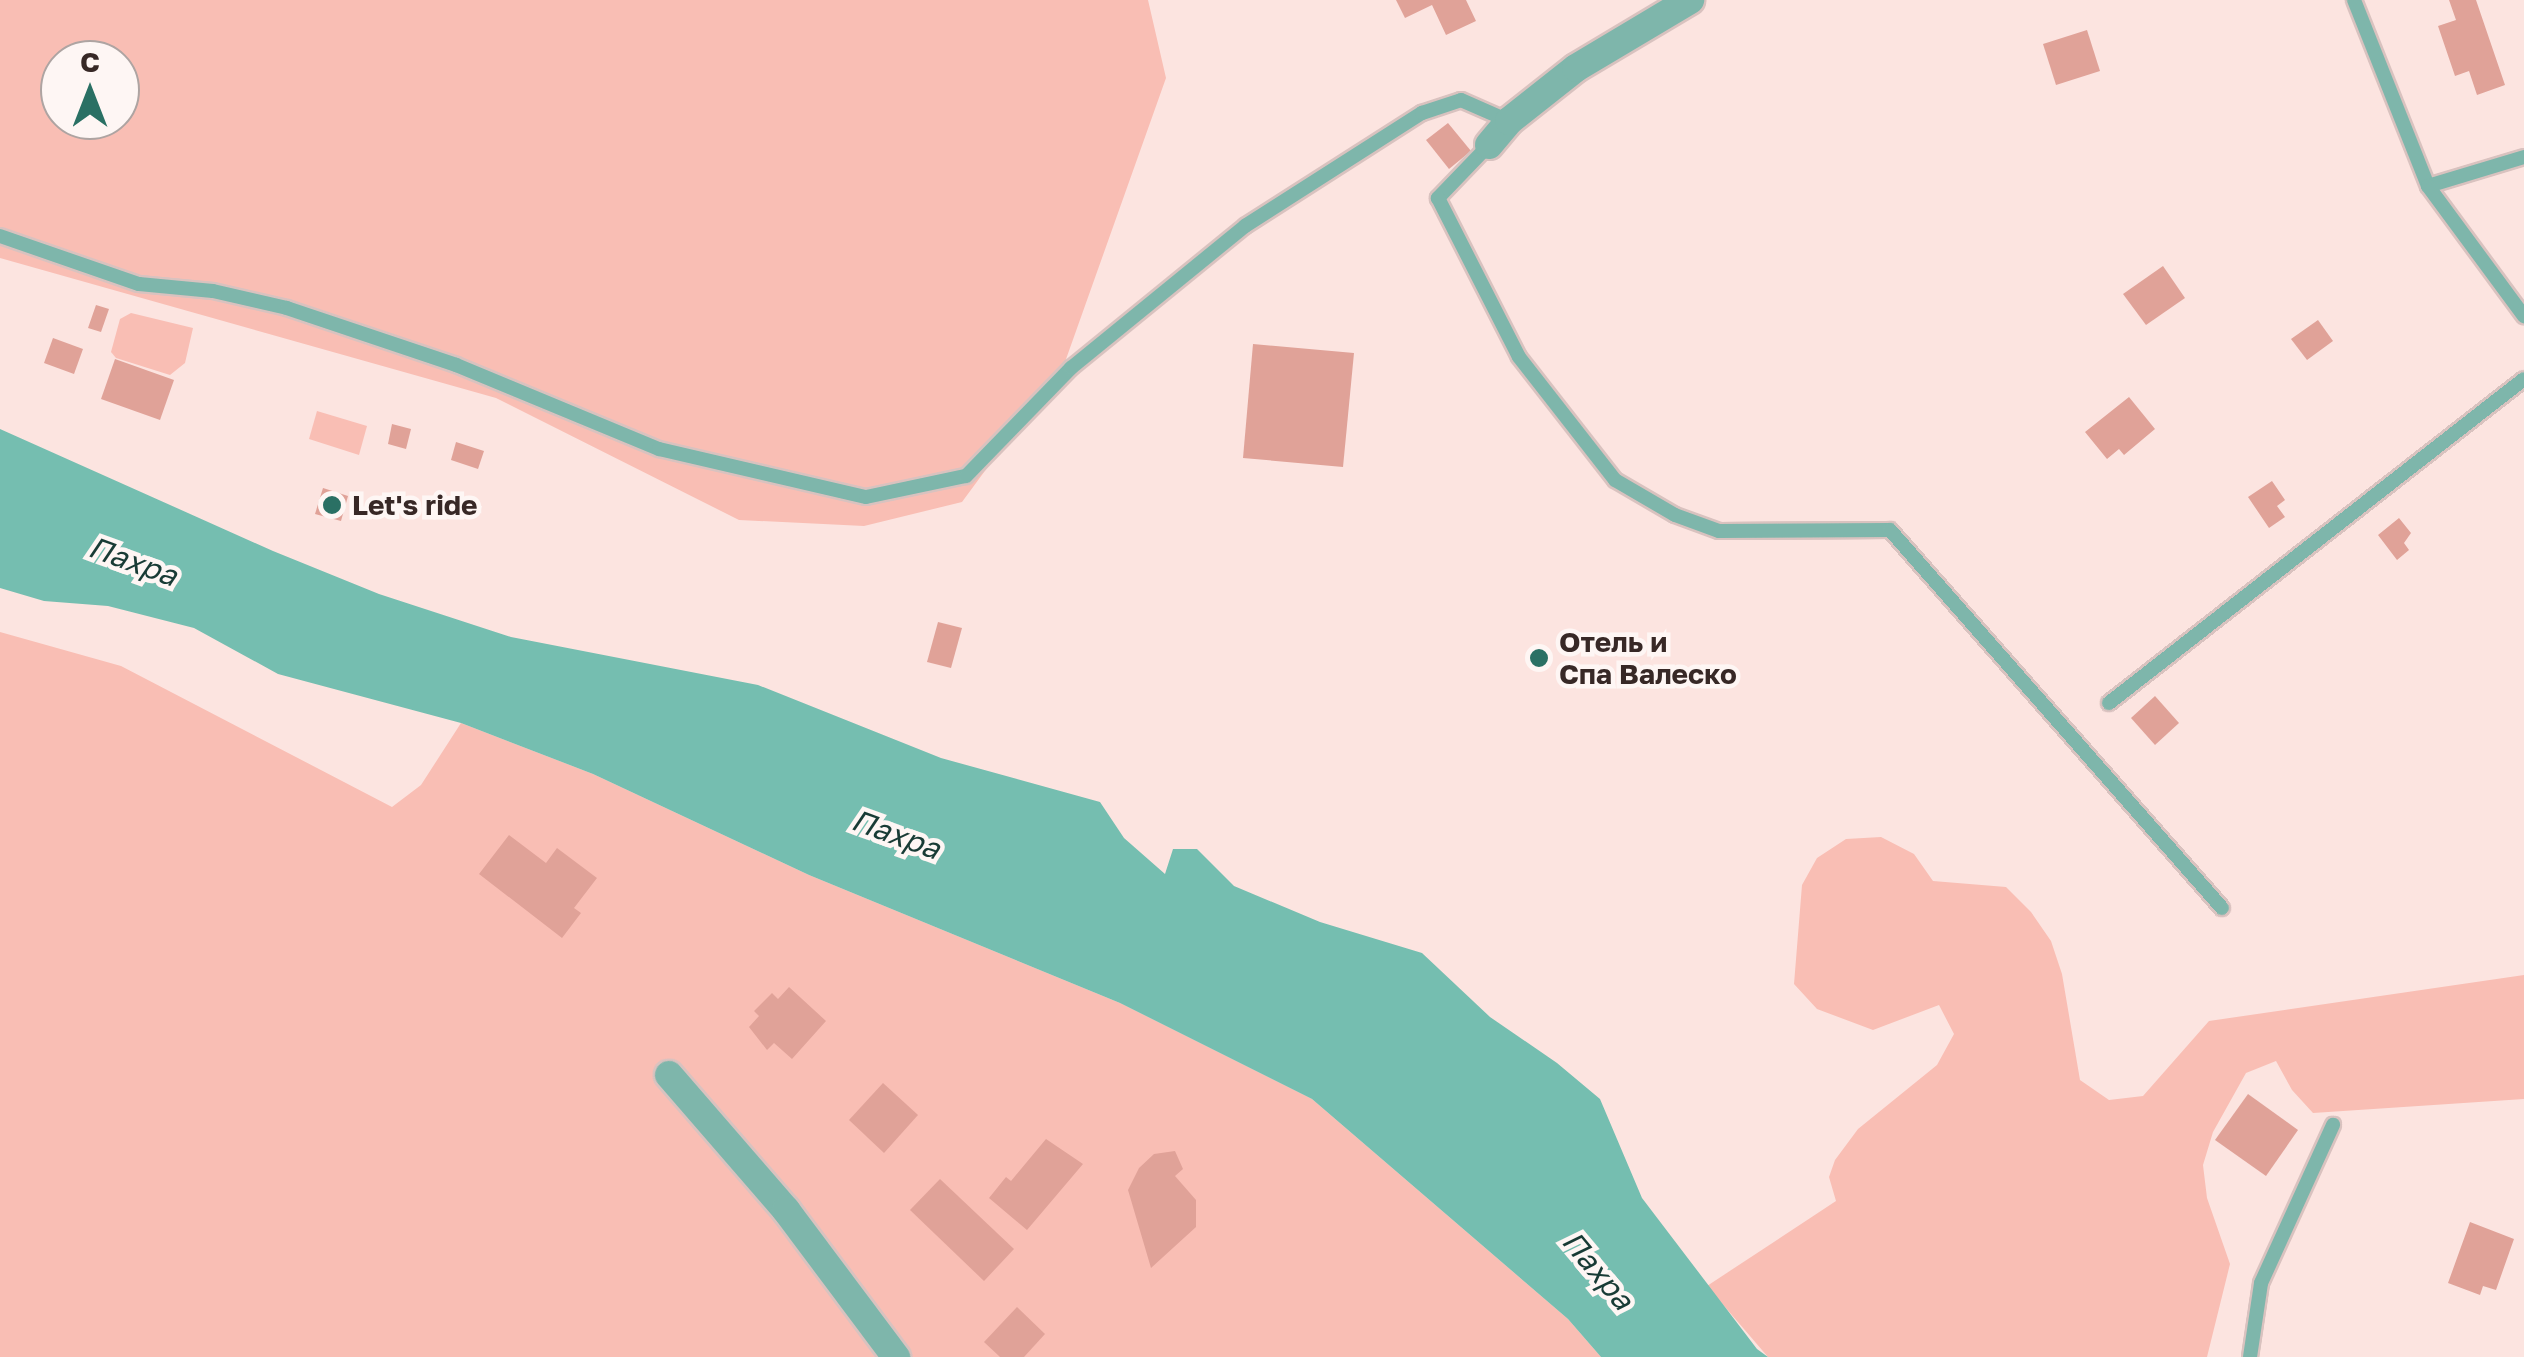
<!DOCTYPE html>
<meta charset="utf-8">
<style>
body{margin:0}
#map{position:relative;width:2524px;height:1357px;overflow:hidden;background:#fce4e0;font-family:"Golos Text",sans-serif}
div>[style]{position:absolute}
.green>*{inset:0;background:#f9beb4}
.water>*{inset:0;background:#75beb0}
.building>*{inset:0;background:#e0a298}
.roads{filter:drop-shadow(2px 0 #d9c2bf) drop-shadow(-2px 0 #d9c2bf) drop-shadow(0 2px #d9c2bf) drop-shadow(0 -2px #d9c2bf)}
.service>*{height:14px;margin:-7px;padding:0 7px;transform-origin:7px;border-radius:7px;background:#7eb6ab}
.minor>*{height:28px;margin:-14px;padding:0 14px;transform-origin:14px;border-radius:14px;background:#7eb6ab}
.dots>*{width:28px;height:28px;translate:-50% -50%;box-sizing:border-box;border:5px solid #fef6f4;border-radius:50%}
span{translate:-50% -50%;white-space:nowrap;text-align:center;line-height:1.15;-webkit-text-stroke:9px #fef6f4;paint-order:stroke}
.poi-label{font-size:28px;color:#372826;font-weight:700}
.left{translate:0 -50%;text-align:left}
.water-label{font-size:30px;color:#183b35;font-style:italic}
.north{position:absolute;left:40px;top:40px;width:100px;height:100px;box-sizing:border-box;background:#fef6f4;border:2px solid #aea4a2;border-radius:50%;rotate:0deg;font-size:28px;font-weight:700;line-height:40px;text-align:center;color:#372826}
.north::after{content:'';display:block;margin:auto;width:35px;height:45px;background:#2a7064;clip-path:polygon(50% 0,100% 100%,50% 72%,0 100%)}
</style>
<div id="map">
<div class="green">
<i style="clip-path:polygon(evenodd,0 0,1148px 0,1166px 78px,1065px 362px,962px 502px,864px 526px,739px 520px,496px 398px,0 258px,0 0,60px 60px,120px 60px,120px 120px,60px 120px,60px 60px)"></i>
<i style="clip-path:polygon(131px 313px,193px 328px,185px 363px,170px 375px,116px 358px,111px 352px,120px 319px)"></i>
<i style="clip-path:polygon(317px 411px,367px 426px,359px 455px,309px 439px)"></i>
<i style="clip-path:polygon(0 632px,121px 666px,392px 807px,421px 785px,461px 723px,593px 774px,809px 875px,1120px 1003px,1312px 1099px,1568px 1319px,1601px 1357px,0 1357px)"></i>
<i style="clip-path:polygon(1881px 837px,1914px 854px,1933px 881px,2006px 887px,2031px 912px,2051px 941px,2062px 974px,2080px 1080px,2109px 1100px,2143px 1096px,2209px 1021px,2524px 975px,2524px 1099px,2313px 1113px,2292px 1090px,2276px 1061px,2246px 1073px,2213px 1132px,2203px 1165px,2207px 1198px,2230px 1264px,2207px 1357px,1768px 1357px,1707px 1286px,1836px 1201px,1829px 1177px,1835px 1160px,1858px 1129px,1937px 1065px,1954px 1034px,1939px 1005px,1873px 1030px,1817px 1009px,1794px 984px,1802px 885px,1817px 858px,1846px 839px)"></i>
</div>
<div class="water">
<i style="clip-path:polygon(0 429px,273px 551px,379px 594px,511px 637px,758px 685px,941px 758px,1100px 802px,1124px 838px,1165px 874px,1173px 849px,1197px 849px,1234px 886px,1320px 922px,1422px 953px,1490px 1017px,1557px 1063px,1600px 1099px,1642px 1198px,1757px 1349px,1768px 1357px,1601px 1357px,1568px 1319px,1312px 1099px,1120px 1003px,809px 875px,593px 774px,461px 723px,278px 674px,194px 628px,108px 606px,44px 601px,0 588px)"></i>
</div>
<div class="building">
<i style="clip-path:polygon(1396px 0,1466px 0,1476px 21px,1446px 35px,1432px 5px,1405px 18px)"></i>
<i style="clip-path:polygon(2449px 0,2476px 0,2505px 85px,2477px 95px,2469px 71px,2455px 76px,2438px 26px,2456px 20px)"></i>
<i style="clip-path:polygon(2087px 30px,2100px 71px,2056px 85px,2043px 44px)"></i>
<i style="clip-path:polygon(1448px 123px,1471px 151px,1449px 169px,1426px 140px)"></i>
<i style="clip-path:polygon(2163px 266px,2185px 298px,2146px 325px,2123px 294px)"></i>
<i style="clip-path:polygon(96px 305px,109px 309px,101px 332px,88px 328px)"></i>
<i style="clip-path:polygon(2318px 320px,2333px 341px,2307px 360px,2291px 339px)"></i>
<i style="clip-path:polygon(53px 338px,83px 349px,74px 374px,44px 363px)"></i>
<i style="clip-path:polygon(1253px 344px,1354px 353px,1343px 467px,1243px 458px)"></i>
<i style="clip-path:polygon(115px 359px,174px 380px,160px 420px,101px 399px)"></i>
<i style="clip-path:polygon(2129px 397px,2155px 429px,2124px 455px,2119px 449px,2107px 459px,2085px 432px)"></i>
<i style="clip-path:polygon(392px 424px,411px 429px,406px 449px,388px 444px)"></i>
<i style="clip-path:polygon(456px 442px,484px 451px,478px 469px,451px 460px)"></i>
<i style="clip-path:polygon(2272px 481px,2285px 500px,2277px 506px,2285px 517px,2269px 528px,2248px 497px)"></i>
<i style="clip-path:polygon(323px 488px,348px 496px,341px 521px,315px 514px)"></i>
<i style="clip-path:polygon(2399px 518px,2411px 533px,2404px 543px,2409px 550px,2397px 560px,2378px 535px)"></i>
<i style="clip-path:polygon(938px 622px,962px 628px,951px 668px,927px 662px)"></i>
<i style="clip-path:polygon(2155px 696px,2179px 723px,2155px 745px,2131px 718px)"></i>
<i style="clip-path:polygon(509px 835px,546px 863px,557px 848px,597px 878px,574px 908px,581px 913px,562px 938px,479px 874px)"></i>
<i style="clip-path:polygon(789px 987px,826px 1021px,792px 1059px,774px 1043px,767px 1050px,749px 1027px,759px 1016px,754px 1011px,772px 993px,778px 999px)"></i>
<i style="clip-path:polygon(883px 1083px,918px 1115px,884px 1153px,849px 1120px)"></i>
<i style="clip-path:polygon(2248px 1094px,2298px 1130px,2266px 1176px,2215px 1140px)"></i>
<i style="clip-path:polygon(1046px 1139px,1083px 1164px,1027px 1230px,989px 1198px,1006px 1177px,1011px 1181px)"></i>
<i style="clip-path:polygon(1175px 1151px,1183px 1169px,1175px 1176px,1196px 1200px,1196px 1227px,1151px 1268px,1128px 1190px,1139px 1168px,1154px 1154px)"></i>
<i style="clip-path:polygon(940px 1179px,1014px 1249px,984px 1281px,910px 1210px)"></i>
<i style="clip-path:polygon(2470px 1222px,2514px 1239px,2496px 1290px,2483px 1286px,2480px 1295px,2448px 1283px)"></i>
<i style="clip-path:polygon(1017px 1307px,1045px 1334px,1024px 1357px,1000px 1357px,984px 1342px)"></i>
</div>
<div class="roads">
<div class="service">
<i style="left:2354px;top:0;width:200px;rotate:68.3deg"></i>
<i style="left:2428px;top:186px;width:100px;rotate:-16.8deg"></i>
<i style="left:1489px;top:145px;width:74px;rotate:133.9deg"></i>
<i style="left:1438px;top:198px;width:178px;rotate:63deg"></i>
<i style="left:1519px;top:357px;width:156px;rotate:52deg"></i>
<i style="left:1615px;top:480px;width:69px;rotate:30.3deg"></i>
<i style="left:1675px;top:515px;width:47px;rotate:20deg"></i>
<i style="left:1719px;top:531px;width:171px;rotate:-0.3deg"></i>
<i style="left:1890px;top:530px;width:503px;rotate:48.71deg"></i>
<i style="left:2428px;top:186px;width:162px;rotate:53.6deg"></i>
<i style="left:0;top:236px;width:147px;rotate:19.1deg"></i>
<i style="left:139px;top:284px;width:74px;rotate:5.4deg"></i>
<i style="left:213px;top:291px;width:76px;rotate:12.9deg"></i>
<i style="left:287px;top:308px;width:178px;rotate:18.6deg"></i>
<i style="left:456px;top:365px;width:220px;rotate:22.5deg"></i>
<i style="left:659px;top:449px;width:212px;rotate:13.1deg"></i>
<i style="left:866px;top:497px;width:102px;rotate:-11.9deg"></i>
<i style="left:966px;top:476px;width:151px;rotate:-45.8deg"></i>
<i style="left:1071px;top:368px;width:225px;rotate:-39.2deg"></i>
<i style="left:1245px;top:226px;width:210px;rotate:-32.6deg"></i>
<i style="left:1422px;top:113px;width:41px;rotate:-18.4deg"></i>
<i style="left:1461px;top:100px;width:52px;rotate:23.6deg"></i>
<i style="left:2109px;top:703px;width:526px;rotate:-37.98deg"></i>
<i style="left:2250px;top:1357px;width:75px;rotate:-81.5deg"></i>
<i style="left:2261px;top:1283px;width:174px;rotate:-65.5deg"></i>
</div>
<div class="minor">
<i style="left:1489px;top:145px;width:31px;rotate:-50deg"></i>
<i style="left:1509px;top:121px;width:85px;rotate:-38.3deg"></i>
<i style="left:1576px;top:68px;width:133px;rotate:-30.8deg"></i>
<i style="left:669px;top:1075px;width:179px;rotate:49.1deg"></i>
<i style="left:786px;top:1210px;width:184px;rotate:53.2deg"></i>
</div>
</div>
<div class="dots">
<i style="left:332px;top:505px;background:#2a7064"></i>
<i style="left:1539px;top:658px;background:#2a7064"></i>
</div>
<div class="poi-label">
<span class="left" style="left:352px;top:505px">Let's ride</span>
<span class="left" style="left:1559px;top:658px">Отель и<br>Спа Валеско</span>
</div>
<div class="water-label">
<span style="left:133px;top:561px;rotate:20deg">Пахра</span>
<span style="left:896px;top:834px;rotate:20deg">Пахра</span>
<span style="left:1598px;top:1270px;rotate:50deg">Пахра</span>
</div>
<div class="north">С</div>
</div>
